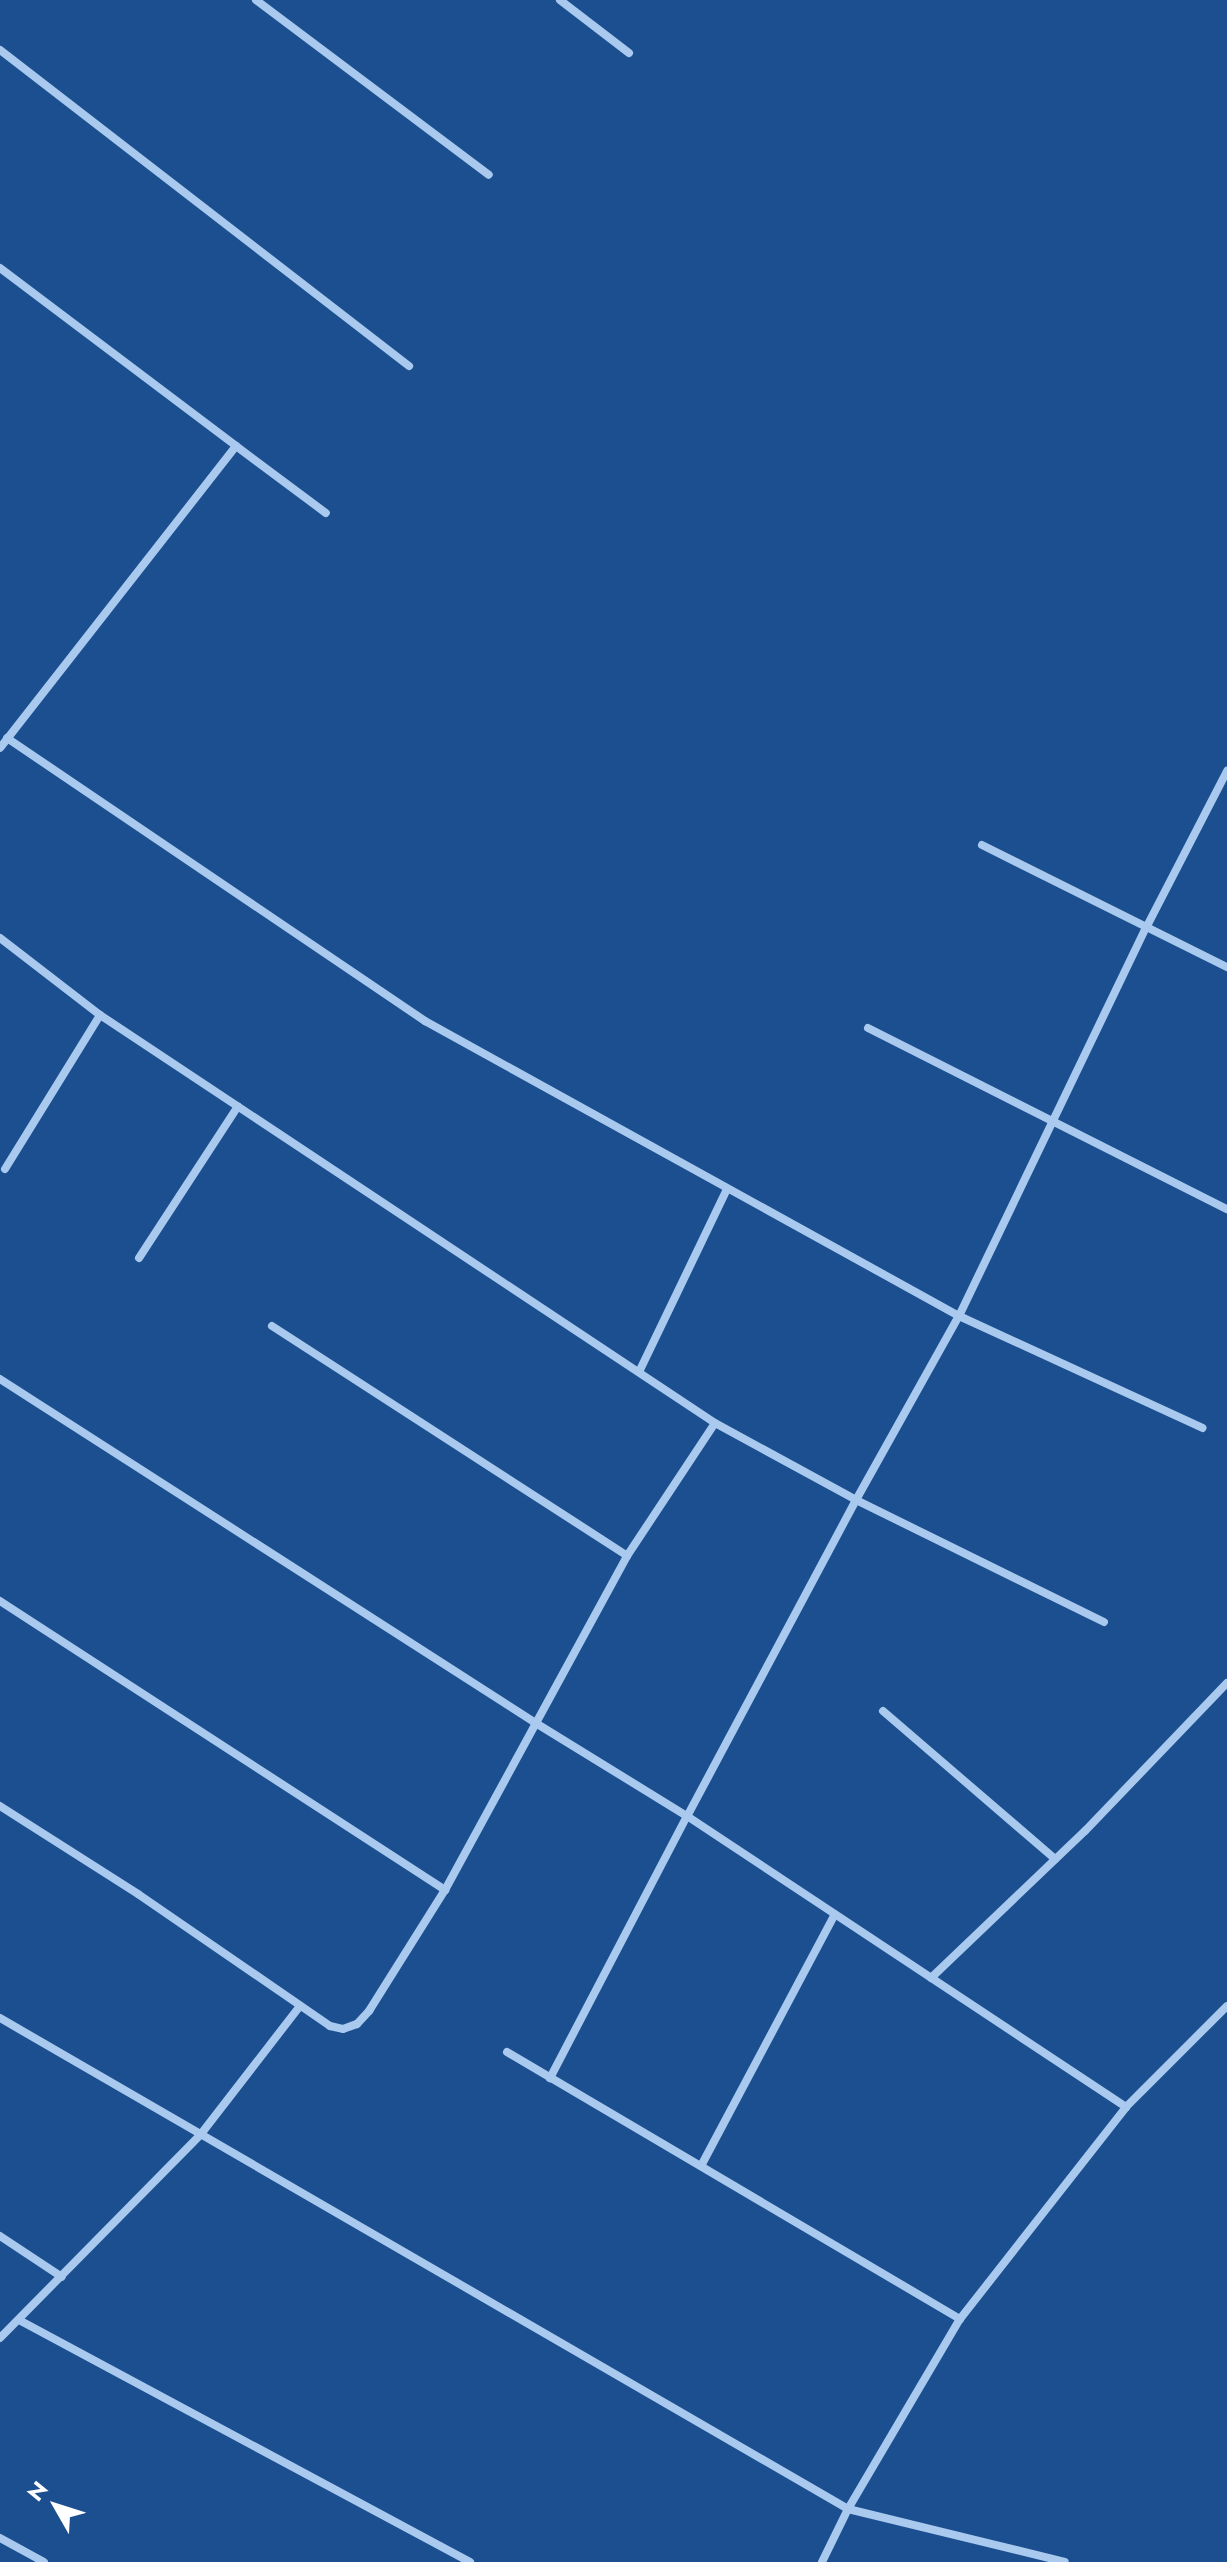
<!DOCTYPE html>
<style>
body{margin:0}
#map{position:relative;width:1227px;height:2562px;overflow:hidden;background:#1b4f8f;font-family:Jost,sans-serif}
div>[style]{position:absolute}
.minor>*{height:8px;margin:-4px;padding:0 4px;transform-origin:4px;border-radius:4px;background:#a9c9ee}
span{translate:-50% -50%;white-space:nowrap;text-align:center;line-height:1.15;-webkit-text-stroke:7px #1b4f8f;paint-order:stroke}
.north{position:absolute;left:16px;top:2466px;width:80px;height:80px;-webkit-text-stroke:6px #1b4f8f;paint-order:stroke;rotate:309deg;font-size:22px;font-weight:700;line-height:32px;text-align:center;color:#fff}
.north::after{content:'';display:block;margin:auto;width:28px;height:36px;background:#fff;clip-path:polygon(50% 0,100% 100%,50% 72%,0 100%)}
</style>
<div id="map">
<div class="minor">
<i style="left:256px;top:0;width:291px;rotate:36.9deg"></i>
<i style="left:560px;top:0;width:87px;rotate:37.5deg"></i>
<i style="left:0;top:50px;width:517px;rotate:37.69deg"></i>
<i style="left:0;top:268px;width:296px;rotate:37deg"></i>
<i style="left:236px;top:446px;width:383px;rotate:128deg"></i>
<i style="left:236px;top:446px;width:112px;rotate:36.7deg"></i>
<i style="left:7px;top:738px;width:505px;rotate:34.1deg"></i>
<i style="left:425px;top:1021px;width:610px;rotate:28.92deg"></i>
<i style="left:959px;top:1316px;width:268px;rotate:24.7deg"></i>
<i style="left:982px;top:845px;width:274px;rotate:26.5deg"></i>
<i style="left:0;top:938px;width:126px;rotate:37.6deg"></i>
<i style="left:100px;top:1015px;width:738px;rotate:33.56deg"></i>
<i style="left:715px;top:1423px;width:161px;rotate:28.6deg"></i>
<i style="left:856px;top:1500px;width:358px;rotate:118.1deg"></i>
<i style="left:687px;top:1816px;width:527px;rotate:33.54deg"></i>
<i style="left:1126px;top:2107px;width:143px;rotate:-45deg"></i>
<i style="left:868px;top:1028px;width:402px;rotate:26.8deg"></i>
<i style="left:5px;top:1169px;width:181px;rotate:-58.3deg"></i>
<i style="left:139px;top:1258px;width:181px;rotate:-56.9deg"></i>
<i style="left:272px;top:1326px;width:423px;rotate:32.9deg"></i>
<i style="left:639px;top:1372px;width:203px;rotate:-64.3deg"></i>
<i style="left:0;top:1379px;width:635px;rotate:32.71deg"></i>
<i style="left:534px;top:1722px;width:180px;rotate:31.6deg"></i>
<i style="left:687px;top:1816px;width:296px;rotate:117.6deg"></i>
<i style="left:0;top:1601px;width:531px;rotate:33deg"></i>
<i style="left:1104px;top:1622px;width:276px;rotate:-153.8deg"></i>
<i style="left:856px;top:1500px;width:211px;rotate:-60.8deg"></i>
<i style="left:959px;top:1316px;width:431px;rotate:-64.3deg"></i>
<i style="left:1146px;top:928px;width:177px;rotate:-62.7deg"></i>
<i style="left:883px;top:1711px;width:227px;rotate:40.7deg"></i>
<i style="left:0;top:1806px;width:164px;rotate:32.5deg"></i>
<i style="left:138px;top:1894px;width:233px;rotate:34.5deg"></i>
<i style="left:330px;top:2026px;width:13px;rotate:13deg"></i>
<i style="left:343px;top:2029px;width:15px;rotate:-20deg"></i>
<i style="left:357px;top:2024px;width:18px;rotate:-47deg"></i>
<i style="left:369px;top:2011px;width:143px;rotate:-57.9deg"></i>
<i style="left:445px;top:1890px;width:380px;rotate:-61.4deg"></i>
<i style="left:627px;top:1556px;width:159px;rotate:-56.5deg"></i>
<i style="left:931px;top:1978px;width:213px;rotate:-43.7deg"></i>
<i style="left:1085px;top:1831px;width:205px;rotate:-46.2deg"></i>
<i style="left:0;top:2018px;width:980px;rotate:30.07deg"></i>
<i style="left:848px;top:2509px;width:223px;rotate:13.7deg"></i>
<i style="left:507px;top:2052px;width:526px;rotate:30.52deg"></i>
<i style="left:701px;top:2166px;width:285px;rotate:-62deg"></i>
<i style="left:0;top:2236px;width:74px;rotate:33.5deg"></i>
<i style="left:19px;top:2320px;width:512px;rotate:28.22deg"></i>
<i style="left:0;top:2338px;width:286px;rotate:-45.4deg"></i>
<i style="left:201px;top:2134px;width:162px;rotate:-52.3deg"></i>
<i style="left:0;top:2538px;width:50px;rotate:28.6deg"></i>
<i style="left:822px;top:2562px;width:59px;rotate:-63.9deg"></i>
<i style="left:848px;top:2509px;width:221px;rotate:-59.5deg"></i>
<i style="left:960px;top:2319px;width:269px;rotate:-51.9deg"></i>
</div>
<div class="north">N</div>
</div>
